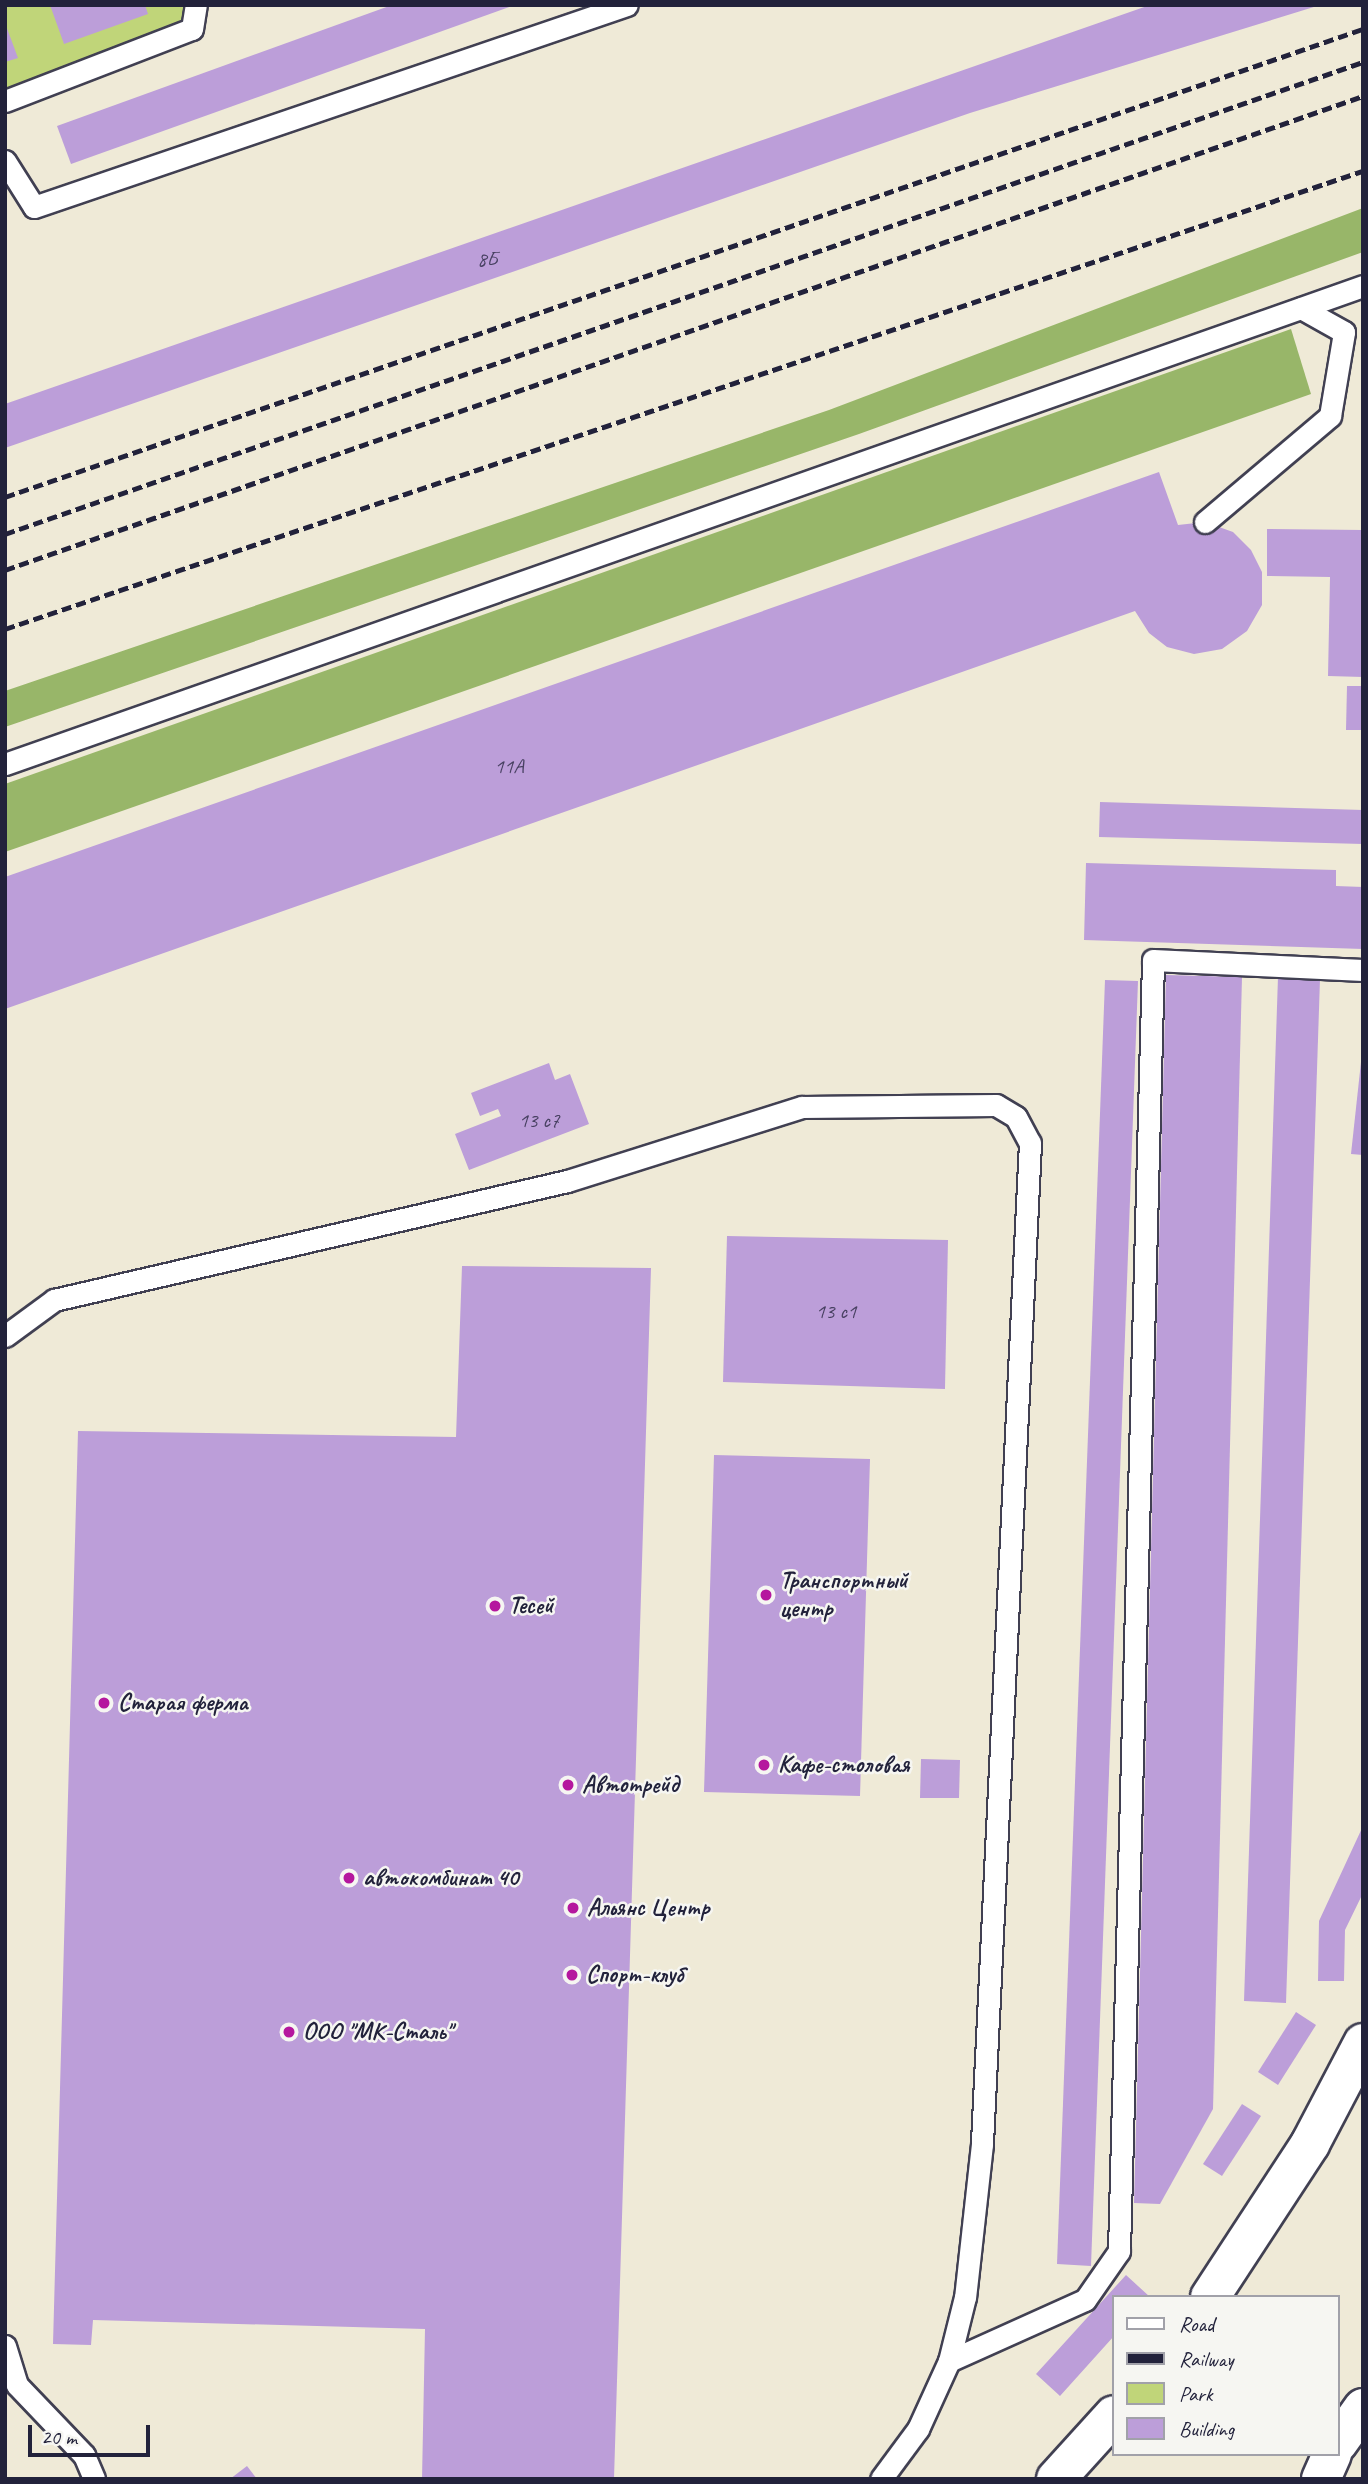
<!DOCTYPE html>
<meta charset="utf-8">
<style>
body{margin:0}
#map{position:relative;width:1368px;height:2484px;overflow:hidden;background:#efead7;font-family:Caveat,sans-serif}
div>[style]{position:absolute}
.green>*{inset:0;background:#c0d579}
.forest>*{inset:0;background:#98b669}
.building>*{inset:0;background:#bc9ed9}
.roads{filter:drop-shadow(2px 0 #414052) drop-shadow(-2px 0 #414052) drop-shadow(0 2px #414052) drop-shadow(0 -2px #414052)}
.service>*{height:21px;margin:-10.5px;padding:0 10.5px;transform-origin:10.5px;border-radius:10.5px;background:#fff}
.secondary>*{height:38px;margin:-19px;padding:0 19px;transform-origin:19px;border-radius:19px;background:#fff}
.rail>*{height:5px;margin-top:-2.5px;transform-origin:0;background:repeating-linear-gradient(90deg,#22223b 0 10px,transparent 0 15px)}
.dots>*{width:19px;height:19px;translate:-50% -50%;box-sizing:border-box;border:4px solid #f6f6f2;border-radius:50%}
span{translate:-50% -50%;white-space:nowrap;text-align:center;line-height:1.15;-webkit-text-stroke:5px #f6f6f2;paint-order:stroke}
.number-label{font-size:21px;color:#484162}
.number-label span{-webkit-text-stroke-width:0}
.poi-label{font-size:24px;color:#22223b;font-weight:700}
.left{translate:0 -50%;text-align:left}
.frame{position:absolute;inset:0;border:7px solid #22223b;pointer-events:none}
.legend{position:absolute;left:1112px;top:2295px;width:228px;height:161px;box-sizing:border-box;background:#f6f6f2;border:2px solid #a1a1a9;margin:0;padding:9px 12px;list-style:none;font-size:21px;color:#22223b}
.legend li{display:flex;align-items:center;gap:14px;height:35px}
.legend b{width:35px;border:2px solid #a1a1a9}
.scale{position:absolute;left:28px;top:2425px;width:122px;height:32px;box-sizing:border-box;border:4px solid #22223b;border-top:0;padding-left:9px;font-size:21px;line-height:24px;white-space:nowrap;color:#22223b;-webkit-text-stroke:5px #f6f6f2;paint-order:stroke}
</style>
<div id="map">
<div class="green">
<i style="clip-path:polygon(5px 5px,186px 5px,183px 23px,5px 92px)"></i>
</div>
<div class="forest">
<i style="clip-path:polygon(1363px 208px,1363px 252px,859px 434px,5px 727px,5px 691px,829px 410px)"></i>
<i style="clip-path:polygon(1291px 329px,1311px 394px,5px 852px,5px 784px)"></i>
</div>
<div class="building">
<i style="clip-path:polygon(50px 5px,145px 5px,148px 14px,64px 44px)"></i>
<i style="clip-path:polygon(392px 5px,512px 6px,71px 164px,57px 126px)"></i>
<i style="clip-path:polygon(1150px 5px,1317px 6px,970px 113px,5px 448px,5px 404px)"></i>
<i style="clip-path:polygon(5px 23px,18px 58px,5px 62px)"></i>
<i style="clip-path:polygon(1159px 472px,1178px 525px,1205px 522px,1233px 532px,1251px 550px,1262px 572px,1262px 605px,1247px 631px,1222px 649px,1194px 654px,1167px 647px,1149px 633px,1135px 611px,5px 1009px,5px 877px)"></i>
<i style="clip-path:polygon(1267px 529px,1363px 530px,1363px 677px,1328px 676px,1330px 577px,1267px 576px)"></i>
<i style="clip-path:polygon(1347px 686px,1363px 686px,1363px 730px,1346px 730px)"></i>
<i style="clip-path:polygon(1100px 802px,1363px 810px,1363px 844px,1099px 837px)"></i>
<i style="clip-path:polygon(1086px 863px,1336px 870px,1336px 886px,1363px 887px,1363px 949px,1084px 940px)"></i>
<i style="clip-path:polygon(1166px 975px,1242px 977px,1213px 2109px,1160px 2204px,1134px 2203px)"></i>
<i style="clip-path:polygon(1278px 977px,1320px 979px,1286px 2003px,1244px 2001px)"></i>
<i style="clip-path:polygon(1105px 980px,1138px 981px,1091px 2266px,1057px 2264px)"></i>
<i style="clip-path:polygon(1361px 1062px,1363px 1062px,1363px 1155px,1351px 1154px)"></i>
<i style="clip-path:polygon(549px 1063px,555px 1080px,570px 1074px,589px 1124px,469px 1170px,455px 1134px,501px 1116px,498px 1109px,480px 1116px,471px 1093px)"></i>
<i style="clip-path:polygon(727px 1236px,948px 1240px,945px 1389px,723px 1382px)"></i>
<i style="clip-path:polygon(462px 1266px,651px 1268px,614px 2479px,422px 2479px,425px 2329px,93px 2320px,91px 2345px,53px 2344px,78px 1431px,456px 1437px)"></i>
<i style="clip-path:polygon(714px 1455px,870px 1459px,860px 1796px,704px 1792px)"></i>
<i style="clip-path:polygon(921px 1759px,960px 1760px,959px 1798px,920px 1798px)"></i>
<i style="clip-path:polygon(1363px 1826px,1363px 1893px,1345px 1930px,1344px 1981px,1318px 1981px,1319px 1921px)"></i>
<i style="clip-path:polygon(1296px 2012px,1316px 2025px,1278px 2085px,1258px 2072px)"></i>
<i style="clip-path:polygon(1242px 2104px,1261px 2116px,1222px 2176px,1203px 2164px)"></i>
<i style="clip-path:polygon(1126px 2275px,1150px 2297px,1114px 2297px,1114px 2336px,1060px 2396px,1036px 2374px)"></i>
<i style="clip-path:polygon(247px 2466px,257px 2479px,230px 2479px)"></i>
</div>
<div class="roads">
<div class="service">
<i style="left:5px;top:101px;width:200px;rotate:-21.1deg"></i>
<i style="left:192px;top:29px;width:24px;rotate:-81deg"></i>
<i style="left:5px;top:161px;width:54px;rotate:57.8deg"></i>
<i style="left:34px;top:207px;width:626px;rotate:-18.81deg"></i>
<i style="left:1205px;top:522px;width:164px;rotate:-40.3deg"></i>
<i style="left:1330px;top:416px;width:85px;rotate:-80.5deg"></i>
<i style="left:1344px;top:332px;width:49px;rotate:-150.8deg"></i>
<i style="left:5px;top:764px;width:1440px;rotate:-19.39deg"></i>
<i style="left:5px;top:1336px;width:61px;rotate:-36.3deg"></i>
<i style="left:54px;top:1300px;width:527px;rotate:-13.06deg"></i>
<i style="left:567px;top:1181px;width:246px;rotate:-17.5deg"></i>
<i style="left:802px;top:1107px;width:194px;rotate:-0.6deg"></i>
<i style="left:996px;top:1105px;width:23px;rotate:31deg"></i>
<i style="left:1016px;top:1117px;width:30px;rotate:62deg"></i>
<i style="left:1030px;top:1143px;width:1002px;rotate:92.75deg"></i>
<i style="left:982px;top:2144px;width:154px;rotate:96.3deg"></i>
<i style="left:965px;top:2297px;width:66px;rotate:104deg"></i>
<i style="left:949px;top:2361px;width:75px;rotate:114.5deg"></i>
<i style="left:918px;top:2429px;width:62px;rotate:126.5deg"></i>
<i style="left:5px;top:2346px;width:41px;rotate:72.9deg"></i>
<i style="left:17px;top:2385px;width:97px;rotate:46.3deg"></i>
<i style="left:84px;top:2455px;width:26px;rotate:67deg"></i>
<i style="left:949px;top:2361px;width:149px;rotate:-24.2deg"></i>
<i style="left:1085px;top:2300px;width:60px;rotate:-55.2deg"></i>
<i style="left:1119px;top:2251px;width:1291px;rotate:-88.49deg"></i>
<i style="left:1153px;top:960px;width:210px;rotate:2.7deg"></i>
</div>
<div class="secondary">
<i style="left:1210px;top:2297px;width:183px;rotate:-56.8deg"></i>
<i style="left:1310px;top:2144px;width:114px;rotate:-62.3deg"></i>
<i style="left:1338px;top:2443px;width:43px;rotate:-54.5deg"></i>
<i style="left:1056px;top:2479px;width:86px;rotate:-47.8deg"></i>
<i style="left:1321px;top:2479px;width:27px;rotate:-66deg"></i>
</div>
</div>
<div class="rail">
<i style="left:5px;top:497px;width:1436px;rotate:-19.02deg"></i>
<i style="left:5px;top:534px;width:1438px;rotate:-19.17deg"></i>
<i style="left:5px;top:570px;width:1438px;rotate:-19.24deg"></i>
<i style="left:5px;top:629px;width:1433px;rotate:-18.64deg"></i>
</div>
<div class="dots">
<i style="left:766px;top:1595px;background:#b5179e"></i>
<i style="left:495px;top:1606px;background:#b5179e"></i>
<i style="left:104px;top:1703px;background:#b5179e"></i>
<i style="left:764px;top:1765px;background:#b5179e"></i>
<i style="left:568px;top:1785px;background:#b5179e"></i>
<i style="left:349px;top:1878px;background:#b5179e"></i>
<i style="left:573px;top:1908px;background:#b5179e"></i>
<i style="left:572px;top:1975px;background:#b5179e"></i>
<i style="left:289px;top:2032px;background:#b5179e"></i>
</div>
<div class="number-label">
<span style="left:487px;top:259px">8Б</span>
<span style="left:509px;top:766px">11А</span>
<span style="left:539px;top:1120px">13 с7</span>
<span style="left:836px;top:1311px">13 с1</span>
</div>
<div class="poi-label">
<span class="left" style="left:780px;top:1595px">Транспортный<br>центр</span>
<span class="left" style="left:509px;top:1606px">Тесей</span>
<span class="left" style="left:118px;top:1703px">Старая ферма</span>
<span class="left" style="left:778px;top:1765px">Кафе-столовая</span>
<span class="left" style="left:582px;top:1785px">Автотрейд</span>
<span class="left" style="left:363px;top:1878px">автокомбинат 40</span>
<span class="left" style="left:587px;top:1908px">Альянс Центр</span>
<span class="left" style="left:586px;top:1975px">Спорт-клуб</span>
<span class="left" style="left:303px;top:2032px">ООО "МК-Сталь"</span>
</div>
<div class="frame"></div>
<ul class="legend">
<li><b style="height:9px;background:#fff"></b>Road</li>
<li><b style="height:9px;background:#22223b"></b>Railway</li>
<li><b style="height:19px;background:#c0d579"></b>Park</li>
<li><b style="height:19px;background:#bc9ed9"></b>Building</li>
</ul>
<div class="scale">20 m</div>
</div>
